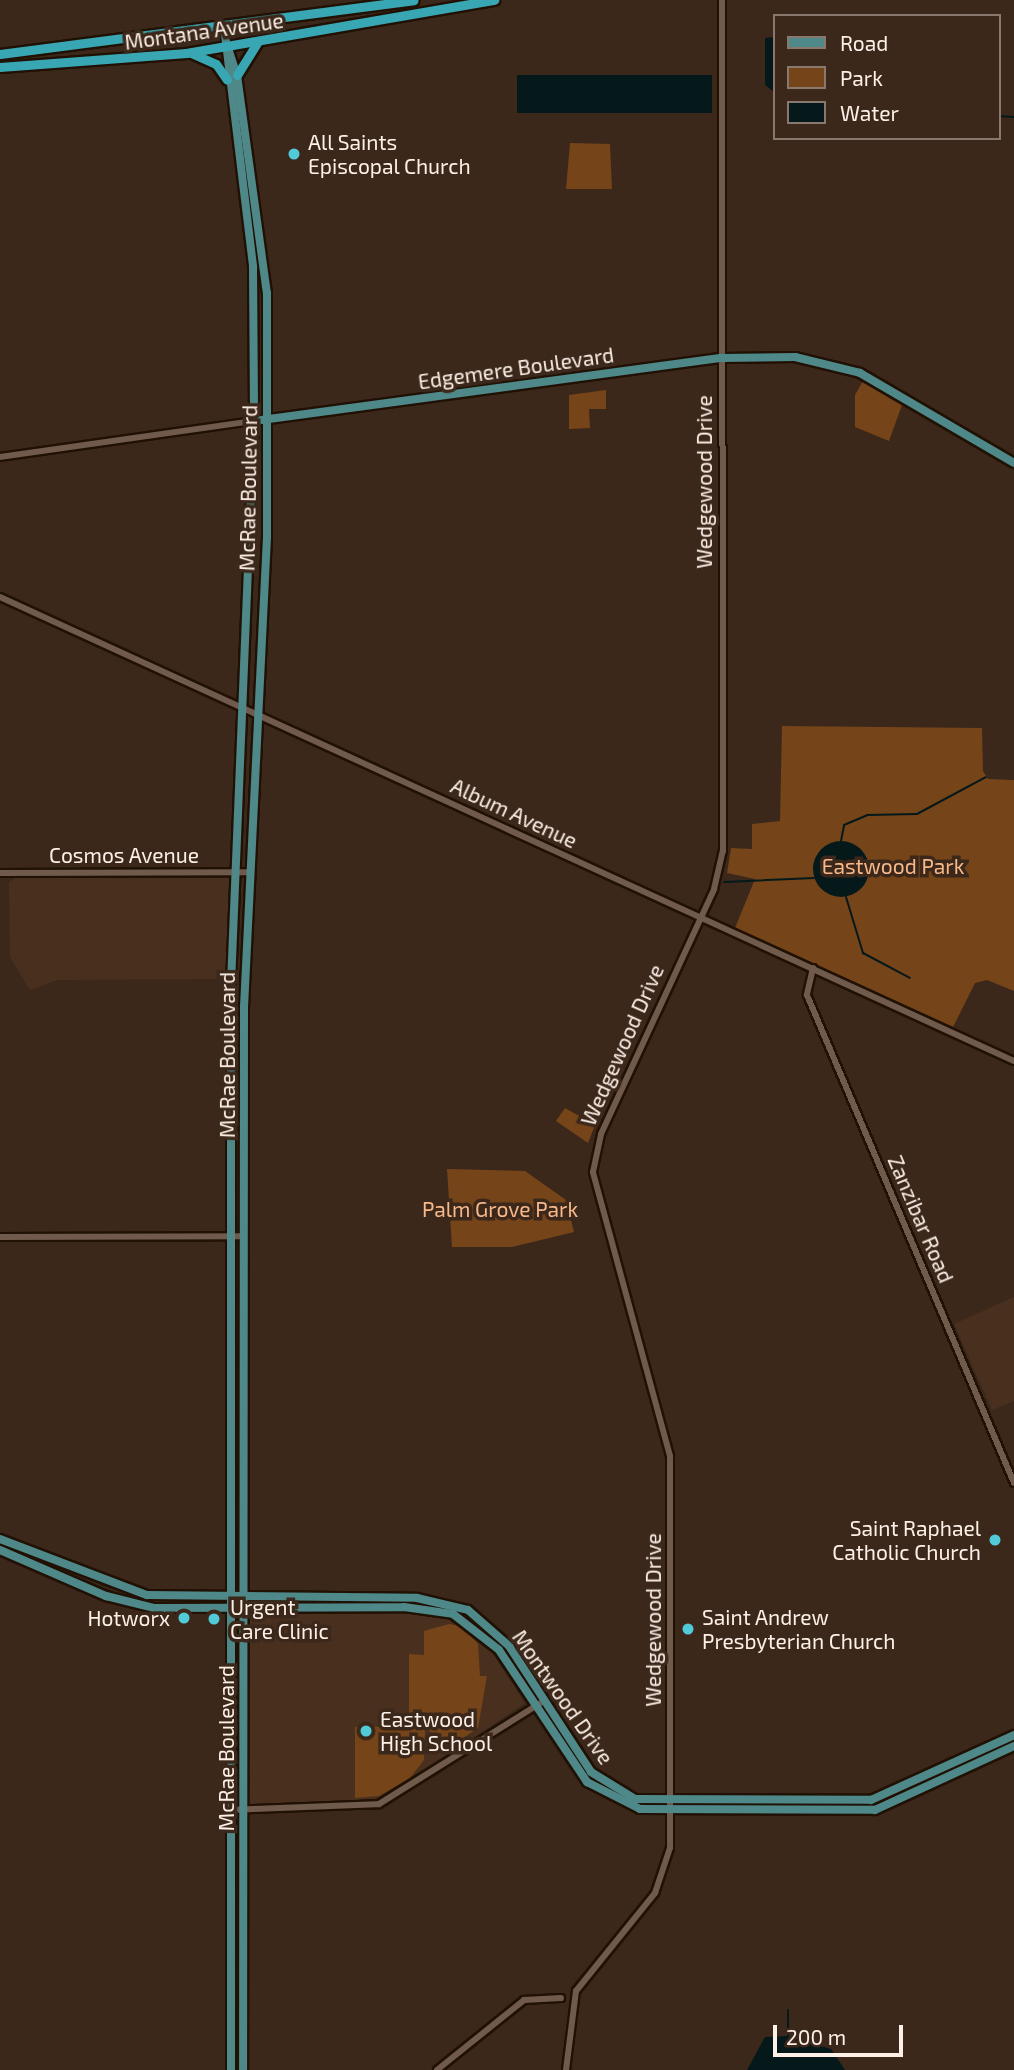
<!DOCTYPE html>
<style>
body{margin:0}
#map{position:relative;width:1014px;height:2070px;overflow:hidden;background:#3b281b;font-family:"Exo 2",sans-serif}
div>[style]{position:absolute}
.built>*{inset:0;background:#49301e}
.green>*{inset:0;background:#764419}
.water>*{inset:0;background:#05181a}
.round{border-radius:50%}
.stream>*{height:2px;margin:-1px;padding:0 1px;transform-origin:1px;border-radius:1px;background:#05181a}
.roads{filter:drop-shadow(2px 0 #211104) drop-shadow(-2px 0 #211104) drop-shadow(0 2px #211104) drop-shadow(0 -2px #211104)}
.minor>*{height:6px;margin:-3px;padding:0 3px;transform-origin:3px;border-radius:3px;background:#6f5a4b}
.major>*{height:8px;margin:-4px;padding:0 4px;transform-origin:4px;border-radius:4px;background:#4e8889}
.highway>*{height:9px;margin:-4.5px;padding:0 4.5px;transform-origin:4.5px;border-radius:4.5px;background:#38a7b3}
.dots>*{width:19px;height:19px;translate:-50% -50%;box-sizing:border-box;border:4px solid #3b281b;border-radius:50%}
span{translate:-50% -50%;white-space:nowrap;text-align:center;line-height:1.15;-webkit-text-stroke:7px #3b281b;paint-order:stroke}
.street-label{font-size:21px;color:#fdf0e7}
.poi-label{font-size:21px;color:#fdf0e7}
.left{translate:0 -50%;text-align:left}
.right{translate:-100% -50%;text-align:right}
.park-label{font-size:21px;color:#f7b88a}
.legend{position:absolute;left:773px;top:14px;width:228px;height:126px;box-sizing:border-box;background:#3b281b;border:2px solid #89786d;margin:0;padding:9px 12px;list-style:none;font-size:21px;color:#fdf0e7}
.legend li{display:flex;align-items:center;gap:14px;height:35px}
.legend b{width:35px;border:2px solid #89786d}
.scale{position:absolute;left:773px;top:2025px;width:130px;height:32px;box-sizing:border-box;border:4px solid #fdf0e7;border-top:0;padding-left:9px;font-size:21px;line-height:24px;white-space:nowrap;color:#fdf0e7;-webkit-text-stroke:5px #3b281b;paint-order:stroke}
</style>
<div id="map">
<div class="built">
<i style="clip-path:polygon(19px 876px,229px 877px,227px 979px,57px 980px,30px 990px,10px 957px,9px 882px)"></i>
<i style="clip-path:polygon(1014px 1297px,1014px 1401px,992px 1410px,954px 1324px)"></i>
<i style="clip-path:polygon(250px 1608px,439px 1614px,468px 1627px,489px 1648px,525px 1703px,386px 1797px,351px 1810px,248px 1810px)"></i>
</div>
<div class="green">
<i style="clip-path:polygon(570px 143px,610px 144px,612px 189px,566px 189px)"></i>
<i style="clip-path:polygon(863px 381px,902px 405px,889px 441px,855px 427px,855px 395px)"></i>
<i style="clip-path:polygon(606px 390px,606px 409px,589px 409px,590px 428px,569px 429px,569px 395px)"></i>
<i style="clip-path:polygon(782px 726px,982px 728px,983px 771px,988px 779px,1014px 780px,1014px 991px,987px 980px,975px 983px,953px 1027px,735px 928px,755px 879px,727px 873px,731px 848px,752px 849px,752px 824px,780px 821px)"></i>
<i style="clip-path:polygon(565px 1108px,595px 1125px,588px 1143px,556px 1121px)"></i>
<i style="clip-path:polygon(447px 1169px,525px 1171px,566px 1200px,574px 1232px,512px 1247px,452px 1247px)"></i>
<i style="clip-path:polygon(449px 1624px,464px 1627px,478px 1644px,480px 1676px,487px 1676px,478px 1728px,451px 1746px,425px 1728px,424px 1760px,410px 1778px,379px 1796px,355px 1798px,355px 1727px,424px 1726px,424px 1718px,409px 1717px,409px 1654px,424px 1655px,424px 1631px)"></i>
</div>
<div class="water">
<i style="clip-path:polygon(774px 25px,774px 92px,765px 85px,765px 38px,774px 37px)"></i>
<i style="clip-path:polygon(517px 75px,712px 75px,712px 113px,517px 113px)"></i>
<i class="round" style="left:813px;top:841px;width:56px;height:56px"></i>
<i style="clip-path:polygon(786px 2036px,831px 2049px,845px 2070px,747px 2070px,765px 2037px)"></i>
</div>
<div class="stream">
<i style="left:998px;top:116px;width:16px;rotate:4deg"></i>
<i style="left:841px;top:841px;width:16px;rotate:-79deg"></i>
<i style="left:844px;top:825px;width:25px;rotate:-23deg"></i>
<i style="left:867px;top:815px;width:50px;rotate:-1.1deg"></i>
<i style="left:917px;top:814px;width:78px;rotate:-28.2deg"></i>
<i style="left:724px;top:882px;width:90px;rotate:-2.5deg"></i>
<i style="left:846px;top:897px;width:59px;rotate:73.1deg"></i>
<i style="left:863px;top:953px;width:53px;rotate:28deg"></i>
<i style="left:788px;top:2010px;width:27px;rotate:90deg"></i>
</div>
<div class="roads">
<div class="minor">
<i style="left:0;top:457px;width:257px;rotate:-8.1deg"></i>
<i style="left:0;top:597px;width:1115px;rotate:24.59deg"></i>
<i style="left:0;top:873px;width:249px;rotate:-0.2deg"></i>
<i style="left:813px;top:968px;width:28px;rotate:103deg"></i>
<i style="left:807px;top:995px;width:530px;rotate:67.01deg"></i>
<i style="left:0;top:1237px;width:244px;rotate:-0.2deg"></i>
<i style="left:231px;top:1810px;width:148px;rotate:-2.3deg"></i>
<i style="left:379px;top:1804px;width:195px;rotate:-32deg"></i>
<i style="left:437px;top:2070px;width:112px;rotate:-38.8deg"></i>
<i style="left:524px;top:2000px;width:37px;rotate:-3deg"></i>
<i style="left:566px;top:2070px;width:80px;rotate:-82.8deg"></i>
<i style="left:576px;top:1991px;width:126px;rotate:-51.1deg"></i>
<i style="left:655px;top:1893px;width:47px;rotate:-71.6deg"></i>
<i style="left:670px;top:1848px;width:392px;rotate:-90deg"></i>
<i style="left:670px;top:1456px;width:294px;rotate:-105.2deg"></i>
<i style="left:593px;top:1172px;width:39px;rotate:-78deg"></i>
<i style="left:601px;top:1134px;width:270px;rotate:-65.2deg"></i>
<i style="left:714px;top:889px;width:39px;rotate:-77deg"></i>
<i style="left:723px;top:851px;width:851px;rotate:-90.07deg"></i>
</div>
<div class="major">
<i style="left:224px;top:26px;width:243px;rotate:83.1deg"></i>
<i style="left:253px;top:267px;width:154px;rotate:89.6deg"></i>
<i style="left:254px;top:421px;width:563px;rotate:92.34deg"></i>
<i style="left:231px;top:984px;width:1086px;rotate:90deg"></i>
<i style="left:227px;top:45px;width:32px;rotate:72deg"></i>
<i style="left:237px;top:75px;width:220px;rotate:82.2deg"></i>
<i style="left:267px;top:293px;width:244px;rotate:90deg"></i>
<i style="left:267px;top:537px;width:470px;rotate:92.8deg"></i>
<i style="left:244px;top:1006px;width:1064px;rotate:90.05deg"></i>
<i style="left:254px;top:421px;width:472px;rotate:-7.7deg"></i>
<i style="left:722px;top:358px;width:73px;rotate:-0.8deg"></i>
<i style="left:795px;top:357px;width:67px;rotate:13.8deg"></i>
<i style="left:860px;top:373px;width:178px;rotate:30.3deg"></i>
<i style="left:0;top:1539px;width:157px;rotate:20.9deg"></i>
<i style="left:147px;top:1595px;width:270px;rotate:0.6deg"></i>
<i style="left:417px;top:1598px;width:52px;rotate:13.2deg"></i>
<i style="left:468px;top:1610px;width:55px;rotate:41.3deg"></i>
<i style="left:509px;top:1646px;width:150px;rotate:56.9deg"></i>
<i style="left:591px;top:1772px;width:52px;rotate:31.5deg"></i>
<i style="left:635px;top:1799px;width:236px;rotate:0.2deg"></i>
<i style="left:871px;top:1800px;width:157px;rotate:-24.4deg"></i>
<i style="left:0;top:1550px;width:116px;rotate:23.5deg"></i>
<i style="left:106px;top:1596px;width:49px;rotate:14deg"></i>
<i style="left:154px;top:1608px;width:250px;rotate:-0.2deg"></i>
<i style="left:404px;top:1607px;width:49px;rotate:8.1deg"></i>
<i style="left:453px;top:1614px;width:58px;rotate:38deg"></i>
<i style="left:499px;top:1650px;width:159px;rotate:56.3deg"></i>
<i style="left:587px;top:1782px;width:59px;rotate:27deg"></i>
<i style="left:640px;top:1809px;width:235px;rotate:0.2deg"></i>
<i style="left:875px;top:1810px;width:153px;rotate:-24.7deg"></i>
</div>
<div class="highway">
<i style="left:191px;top:53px;width:27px;rotate:24deg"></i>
<i style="left:216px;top:64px;width:19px;rotate:55deg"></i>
<i style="left:0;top:54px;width:417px;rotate:-7.4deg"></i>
<i style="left:0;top:67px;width:187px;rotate:-4.3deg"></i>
<i style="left:186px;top:53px;width:313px;rotate:-9.8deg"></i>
<i style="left:237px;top:75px;width:39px;rotate:-58deg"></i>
</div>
</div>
<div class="dots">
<i style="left:294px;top:154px;background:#52cbd8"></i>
<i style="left:995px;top:1540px;background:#52cbd8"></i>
<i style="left:184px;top:1618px;background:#52cbd8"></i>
<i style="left:214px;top:1619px;background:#52cbd8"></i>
<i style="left:688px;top:1629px;background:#52cbd8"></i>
<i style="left:366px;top:1731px;background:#52cbd8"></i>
</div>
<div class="street-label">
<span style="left:204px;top:31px;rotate:-8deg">Montana Avenue</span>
<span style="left:516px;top:368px;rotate:-8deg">Edgemere Boulevard</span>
<span style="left:704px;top:482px;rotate:-90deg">Wedgewood Drive</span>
<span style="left:248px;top:488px;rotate:-89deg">McRae Boulevard</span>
<span style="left:514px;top:813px;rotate:25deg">Album Avenue</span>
<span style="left:124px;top:855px">Cosmos Avenue</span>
<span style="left:622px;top:1045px;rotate:-66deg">Wedgewood Drive</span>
<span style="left:227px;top:1055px;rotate:-90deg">McRae Boulevard</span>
<span style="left:921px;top:1219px;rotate:67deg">Zanzibar Road</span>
<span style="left:653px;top:1620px;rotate:-90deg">Wedgewood Drive</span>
<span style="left:563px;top:1697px;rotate:55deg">Montwood Drive</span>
<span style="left:226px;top:1748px;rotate:-90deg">McRae Boulevard</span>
</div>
<div class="poi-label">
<span class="left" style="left:308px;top:154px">All Saints<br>Episcopal Church</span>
<span class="right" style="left:981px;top:1540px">Saint Raphael<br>Catholic Church</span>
<span class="left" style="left:230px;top:1619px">Urgent<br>Care Clinic</span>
<span class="left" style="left:702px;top:1629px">Saint Andrew<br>Presbyterian Church</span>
<span class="right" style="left:170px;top:1618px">Hotworx</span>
<span class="left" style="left:380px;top:1731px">Eastwood<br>High School</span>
</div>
<div class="park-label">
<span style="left:893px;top:866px">Eastwood Park</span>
<span style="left:500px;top:1209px">Palm Grove Park</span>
</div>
<ul class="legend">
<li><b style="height:9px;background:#4e8889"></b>Road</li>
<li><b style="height:19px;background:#764419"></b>Park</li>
<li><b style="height:19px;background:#05181a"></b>Water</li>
</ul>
<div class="scale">200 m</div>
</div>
